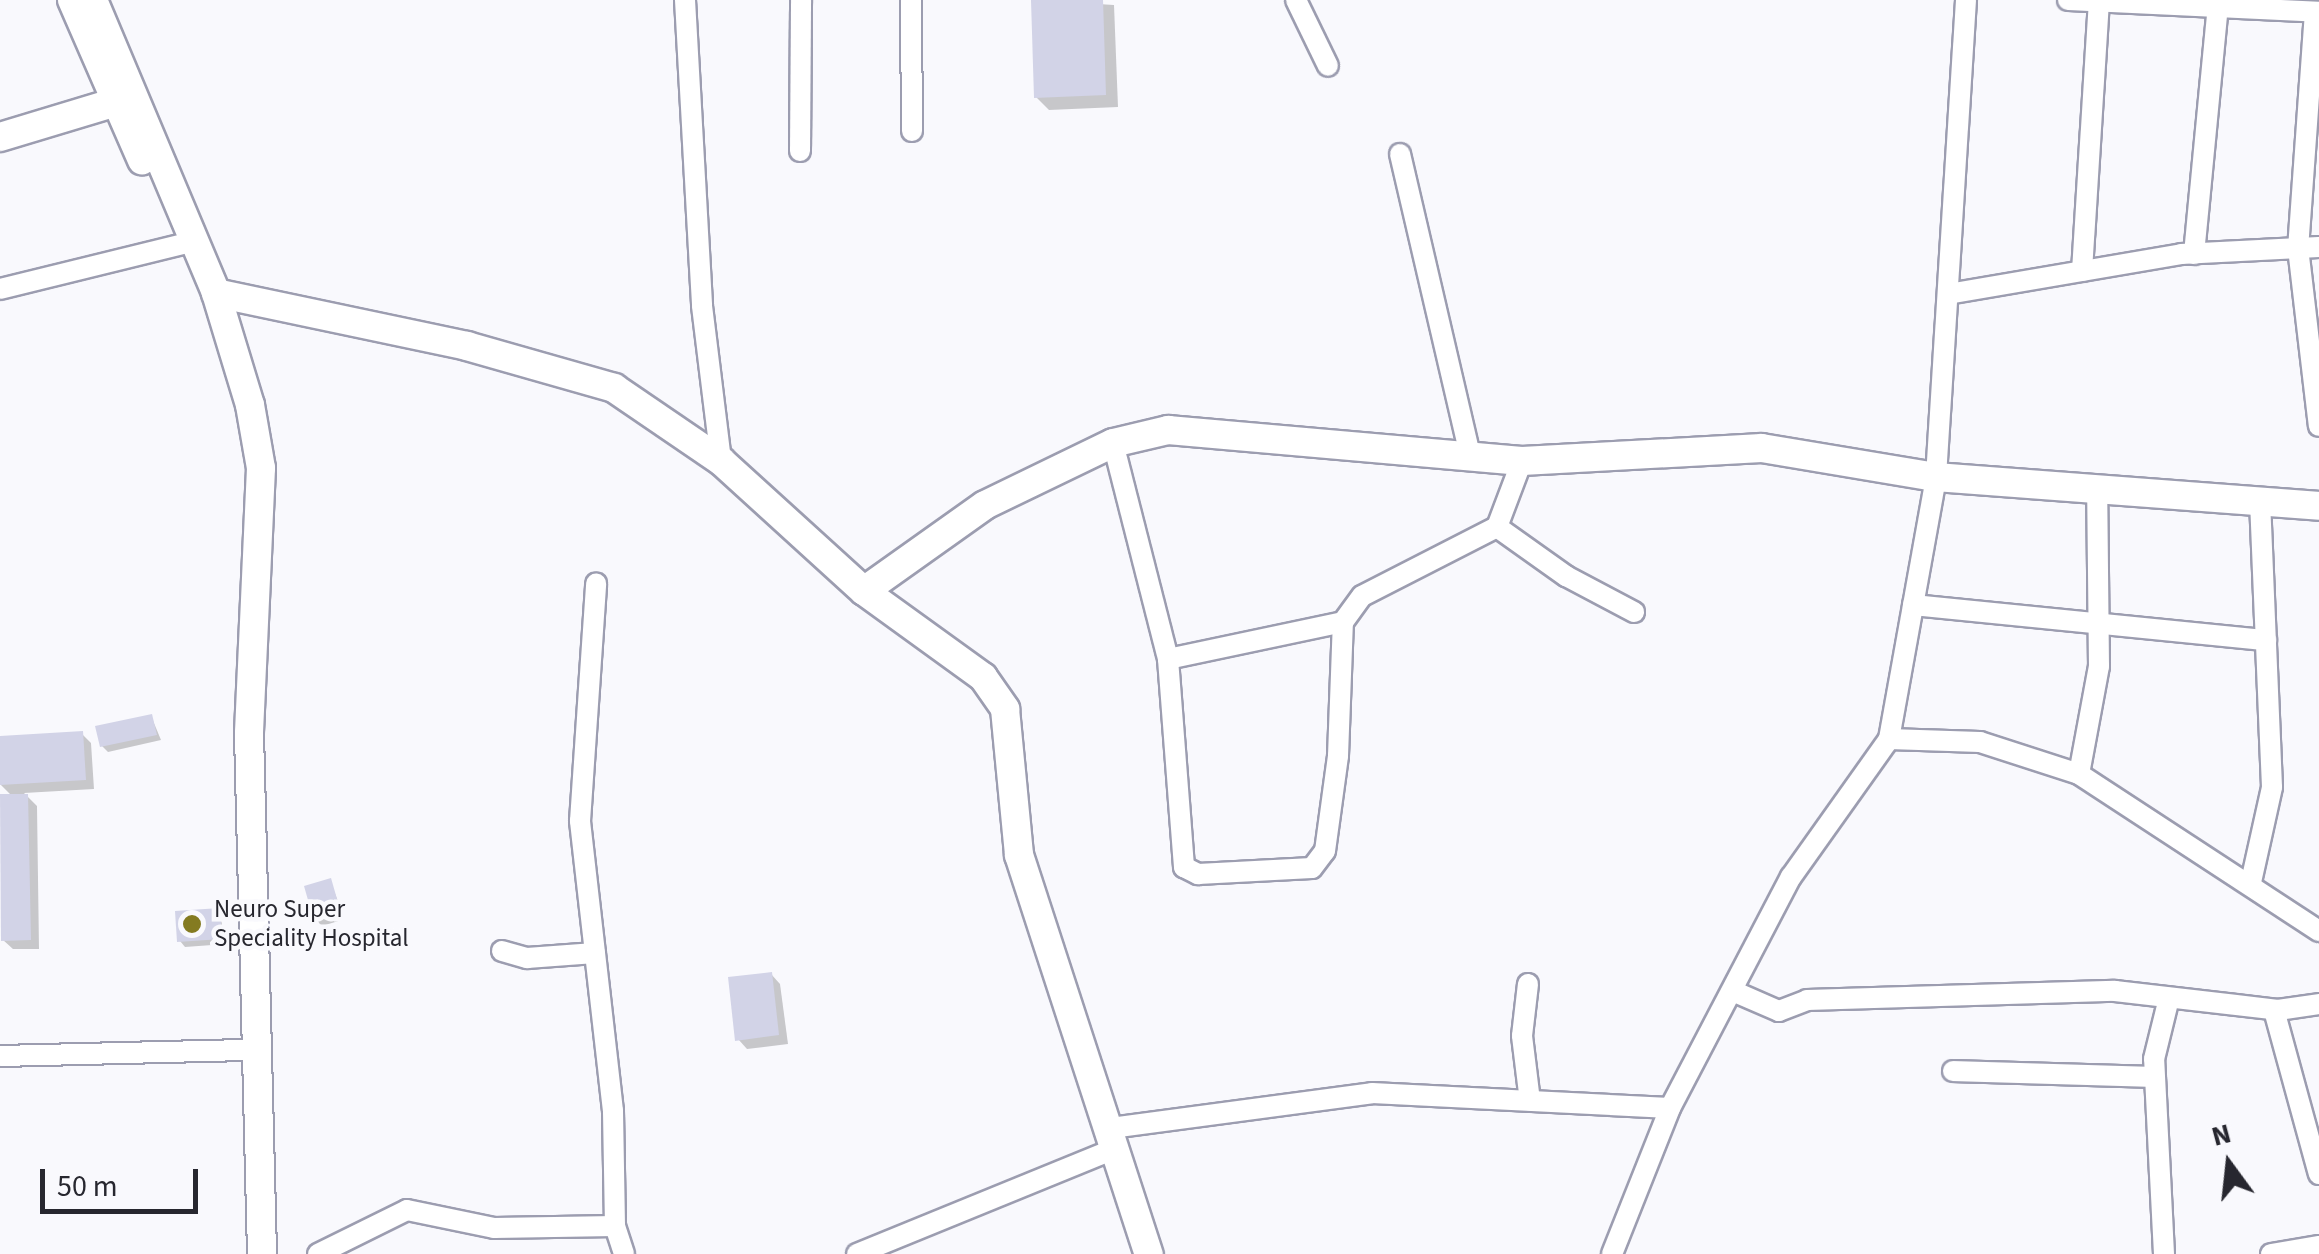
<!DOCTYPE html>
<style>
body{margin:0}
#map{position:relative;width:2319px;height:1254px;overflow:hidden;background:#f9f9fd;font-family:"Source Sans 3",sans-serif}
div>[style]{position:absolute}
.shadow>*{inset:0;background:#0003}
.building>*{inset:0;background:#d2d3e7}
.roads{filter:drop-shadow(2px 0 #9c9db0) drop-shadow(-2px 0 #9c9db0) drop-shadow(0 2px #9c9db0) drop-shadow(0 -2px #9c9db0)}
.street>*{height:20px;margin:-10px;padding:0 10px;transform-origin:10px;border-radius:10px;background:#fff}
.secondary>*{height:28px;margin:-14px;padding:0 14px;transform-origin:14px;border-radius:14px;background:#fff}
.dots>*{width:28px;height:28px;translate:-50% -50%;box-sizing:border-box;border:5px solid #f9f9fd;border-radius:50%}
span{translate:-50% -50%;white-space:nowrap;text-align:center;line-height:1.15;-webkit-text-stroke:9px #f9f9fd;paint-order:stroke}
.poi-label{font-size:25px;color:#27272f}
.left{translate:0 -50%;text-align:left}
.north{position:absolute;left:2179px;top:1114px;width:100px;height:100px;-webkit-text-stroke:8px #f9f9fd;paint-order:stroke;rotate:345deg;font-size:28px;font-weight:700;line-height:40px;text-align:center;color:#27272f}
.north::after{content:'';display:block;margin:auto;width:35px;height:45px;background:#27272f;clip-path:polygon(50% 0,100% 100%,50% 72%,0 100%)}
.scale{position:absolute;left:40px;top:1169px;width:158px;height:45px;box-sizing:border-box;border:5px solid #27272f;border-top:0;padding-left:12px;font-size:30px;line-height:35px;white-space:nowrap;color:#27272f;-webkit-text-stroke:8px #f9f9fd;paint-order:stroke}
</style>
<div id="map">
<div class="shadow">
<i style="clip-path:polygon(1033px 0,1114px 5px,1118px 107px,1049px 110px,1036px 97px)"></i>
<i style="clip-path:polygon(151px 716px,161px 740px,108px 752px,102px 746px)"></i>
<i style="clip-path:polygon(82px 734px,91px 743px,94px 789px,24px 793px,37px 806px,39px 949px,13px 949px,3px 940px,13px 797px,0 784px,0 739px)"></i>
<i style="clip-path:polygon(330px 881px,345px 919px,322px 926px,316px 920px)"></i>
<i style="clip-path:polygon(219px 910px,226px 944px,185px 947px,180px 941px)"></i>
<i style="clip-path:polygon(771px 974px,780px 984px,788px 1044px,747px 1049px,738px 1039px)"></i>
</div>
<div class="building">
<i style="clip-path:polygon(1031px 0,1103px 0,1106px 95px,1034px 98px)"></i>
<i style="clip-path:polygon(152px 714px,157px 735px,100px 747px,95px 726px)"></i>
<i style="clip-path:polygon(83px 731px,86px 780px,0 785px,0 736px)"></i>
<i style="clip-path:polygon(0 794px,28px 794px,31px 940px,1px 941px)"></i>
<i style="clip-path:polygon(331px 878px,341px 913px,314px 921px,304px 886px)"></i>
<i style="clip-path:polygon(220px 908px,222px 939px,177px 942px,175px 911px)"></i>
<i style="clip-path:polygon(772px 972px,779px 1035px,735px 1041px,728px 977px)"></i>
</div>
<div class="roads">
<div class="street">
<i style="left:685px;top:0;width:306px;rotate:86.8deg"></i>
<i style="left:702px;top:306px;width:156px;rotate:83deg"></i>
<i style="left:911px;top:0;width:131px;rotate:89.6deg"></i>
<i style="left:1296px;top:0;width:73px;rotate:64.1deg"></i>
<i style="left:2068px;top:0;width:251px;rotate:2.7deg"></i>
<i style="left:2315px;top:12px;width:237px;rotate:94.1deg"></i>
<i style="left:2298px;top:248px;width:179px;rotate:83.3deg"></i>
<i style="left:800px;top:151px;width:151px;rotate:-89.6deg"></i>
<i style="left:1400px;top:154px;width:309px;rotate:76.9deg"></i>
<i style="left:2194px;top:254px;width:248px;rotate:-84.5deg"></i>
<i style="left:2082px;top:271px;width:272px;rotate:-86.4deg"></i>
<i style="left:0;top:289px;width:198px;rotate:-13.8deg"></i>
<i style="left:1948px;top:294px;width:236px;rotate:-9.7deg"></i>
<i style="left:2181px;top:254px;width:138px;rotate:-2.9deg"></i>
<i style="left:1113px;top:443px;width:223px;rotate:75.7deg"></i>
<i style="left:1168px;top:659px;width:179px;rotate:-11.9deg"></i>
<i style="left:1343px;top:622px;width:32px;rotate:-54deg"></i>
<i style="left:1362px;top:596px;width:152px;rotate:-27.1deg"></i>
<i style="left:1497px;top:527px;width:71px;rotate:-69.3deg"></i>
<i style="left:1497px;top:527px;width:85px;rotate:35.4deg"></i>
<i style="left:1566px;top:576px;width:77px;rotate:27.9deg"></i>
<i style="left:1913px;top:605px;width:355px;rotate:5.7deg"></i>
<i style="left:1168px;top:659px;width:209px;rotate:85.6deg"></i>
<i style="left:1184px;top:867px;width:16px;rotate:27deg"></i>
<i style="left:1198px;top:874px;width:114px;rotate:-3deg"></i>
<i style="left:1312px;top:868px;width:21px;rotate:-53deg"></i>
<i style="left:1325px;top:851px;width:96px;rotate:-82.2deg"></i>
<i style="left:1338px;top:756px;width:134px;rotate:-87.9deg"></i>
<i style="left:1889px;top:739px;width:266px;rotate:-79.8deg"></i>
<i style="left:1936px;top:477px;width:478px;rotate:-86.4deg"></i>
<i style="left:2079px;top:774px;width:110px;rotate:-79.5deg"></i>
<i style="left:2099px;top:666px;width:177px;rotate:-90.6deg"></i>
<i style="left:2251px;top:882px;width:97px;rotate:-77.5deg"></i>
<i style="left:2272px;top:787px;width:286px;rotate:-92.4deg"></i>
<i style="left:502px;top:951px;width:26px;rotate:16deg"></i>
<i style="left:527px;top:958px;width:68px;rotate:-4.2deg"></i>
<i style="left:1528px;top:984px;width:52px;rotate:96.6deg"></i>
<i style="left:1522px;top:1036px;width:65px;rotate:83deg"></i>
<i style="left:1735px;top:992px;width:48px;rotate:23.4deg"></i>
<i style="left:1779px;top:1011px;width:30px;rotate:-21deg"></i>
<i style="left:1807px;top:1000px;width:308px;rotate:-1.7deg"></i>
<i style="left:2115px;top:991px;width:164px;rotate:6.6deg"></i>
<i style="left:2278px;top:1010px;width:41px;rotate:-8.3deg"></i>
<i style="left:2274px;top:1010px;width:170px;rotate:74.7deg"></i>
<i style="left:0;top:1056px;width:253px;rotate:-1.4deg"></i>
<i style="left:1953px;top:1071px;width:201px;rotate:1.7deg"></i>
<i style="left:1111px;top:1128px;width:263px;rotate:-7.6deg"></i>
<i style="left:1372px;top:1093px;width:298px;rotate:2.9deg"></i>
<i style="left:615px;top:1226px;width:29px;rotate:72deg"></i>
<i style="left:318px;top:1254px;width:99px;rotate:-26.3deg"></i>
<i style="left:407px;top:1210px;width:89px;rotate:11.7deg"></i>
<i style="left:494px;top:1228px;width:121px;rotate:-0.9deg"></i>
<i style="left:615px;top:1226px;width:115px;rotate:-91deg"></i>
<i style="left:613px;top:1111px;width:292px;rotate:-96.5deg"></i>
<i style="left:580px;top:821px;width:238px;rotate:-86.1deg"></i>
<i style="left:857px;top:1254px;width:281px;rotate:-22.2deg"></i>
<i style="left:1612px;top:1254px;width:157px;rotate:-68.3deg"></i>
<i style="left:1670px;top:1108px;width:261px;rotate:-62.4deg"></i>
<i style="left:1791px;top:877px;width:169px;rotate:-54.6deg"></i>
<i style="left:1889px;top:739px;width:91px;rotate:1.9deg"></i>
<i style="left:1980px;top:742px;width:104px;rotate:17.9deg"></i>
<i style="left:2079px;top:774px;width:287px;rotate:33.2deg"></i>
<i style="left:2164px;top:1254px;width:195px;rotate:-92.9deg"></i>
<i style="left:2154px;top:1059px;width:63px;rotate:-76.2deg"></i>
<i style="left:2271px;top:1254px;width:49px;rotate:-9.5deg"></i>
</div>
<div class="secondary">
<i style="left:72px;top:0;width:175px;rotate:66.4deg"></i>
<i style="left:93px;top:0;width:318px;rotate:67.2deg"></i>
<i style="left:216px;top:293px;width:117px;rotate:73.1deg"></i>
<i style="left:250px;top:405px;width:64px;rotate:80.1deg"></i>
<i style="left:261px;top:468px;width:265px;rotate:92.6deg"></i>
<i style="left:249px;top:733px;width:521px;rotate:88.57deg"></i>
<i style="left:0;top:137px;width:121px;rotate:-16.8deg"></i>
<i style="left:216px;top:293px;width:257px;rotate:11.9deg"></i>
<i style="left:467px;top:346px;width:153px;rotate:15.9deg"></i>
<i style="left:614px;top:388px;width:130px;rotate:34.3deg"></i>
<i style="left:721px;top:461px;width:193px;rotate:42.3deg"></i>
<i style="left:864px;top:591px;width:148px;rotate:-35.4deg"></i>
<i style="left:985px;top:505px;width:142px;rotate:-25.8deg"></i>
<i style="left:1113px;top:443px;width:57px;rotate:-13.3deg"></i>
<i style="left:1168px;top:430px;width:355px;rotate:5deg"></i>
<i style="left:1522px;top:461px;width:240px;rotate:-3.1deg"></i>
<i style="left:1762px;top:448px;width:176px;rotate:9.5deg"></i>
<i style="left:1936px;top:477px;width:384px;rotate:4.3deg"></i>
<i style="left:864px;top:591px;width:147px;rotate:35.9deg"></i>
<i style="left:983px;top:677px;width:39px;rotate:55deg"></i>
<i style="left:1005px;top:709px;width:147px;rotate:84.5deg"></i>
<i style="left:1019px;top:855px;width:420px;rotate:72deg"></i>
</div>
</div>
<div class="dots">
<i style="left:192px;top:924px;background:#847b21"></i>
</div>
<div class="poi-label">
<span class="left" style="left:214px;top:924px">Neuro Super<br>Speciality Hospital</span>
</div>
<div class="north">N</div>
<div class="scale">50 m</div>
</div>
